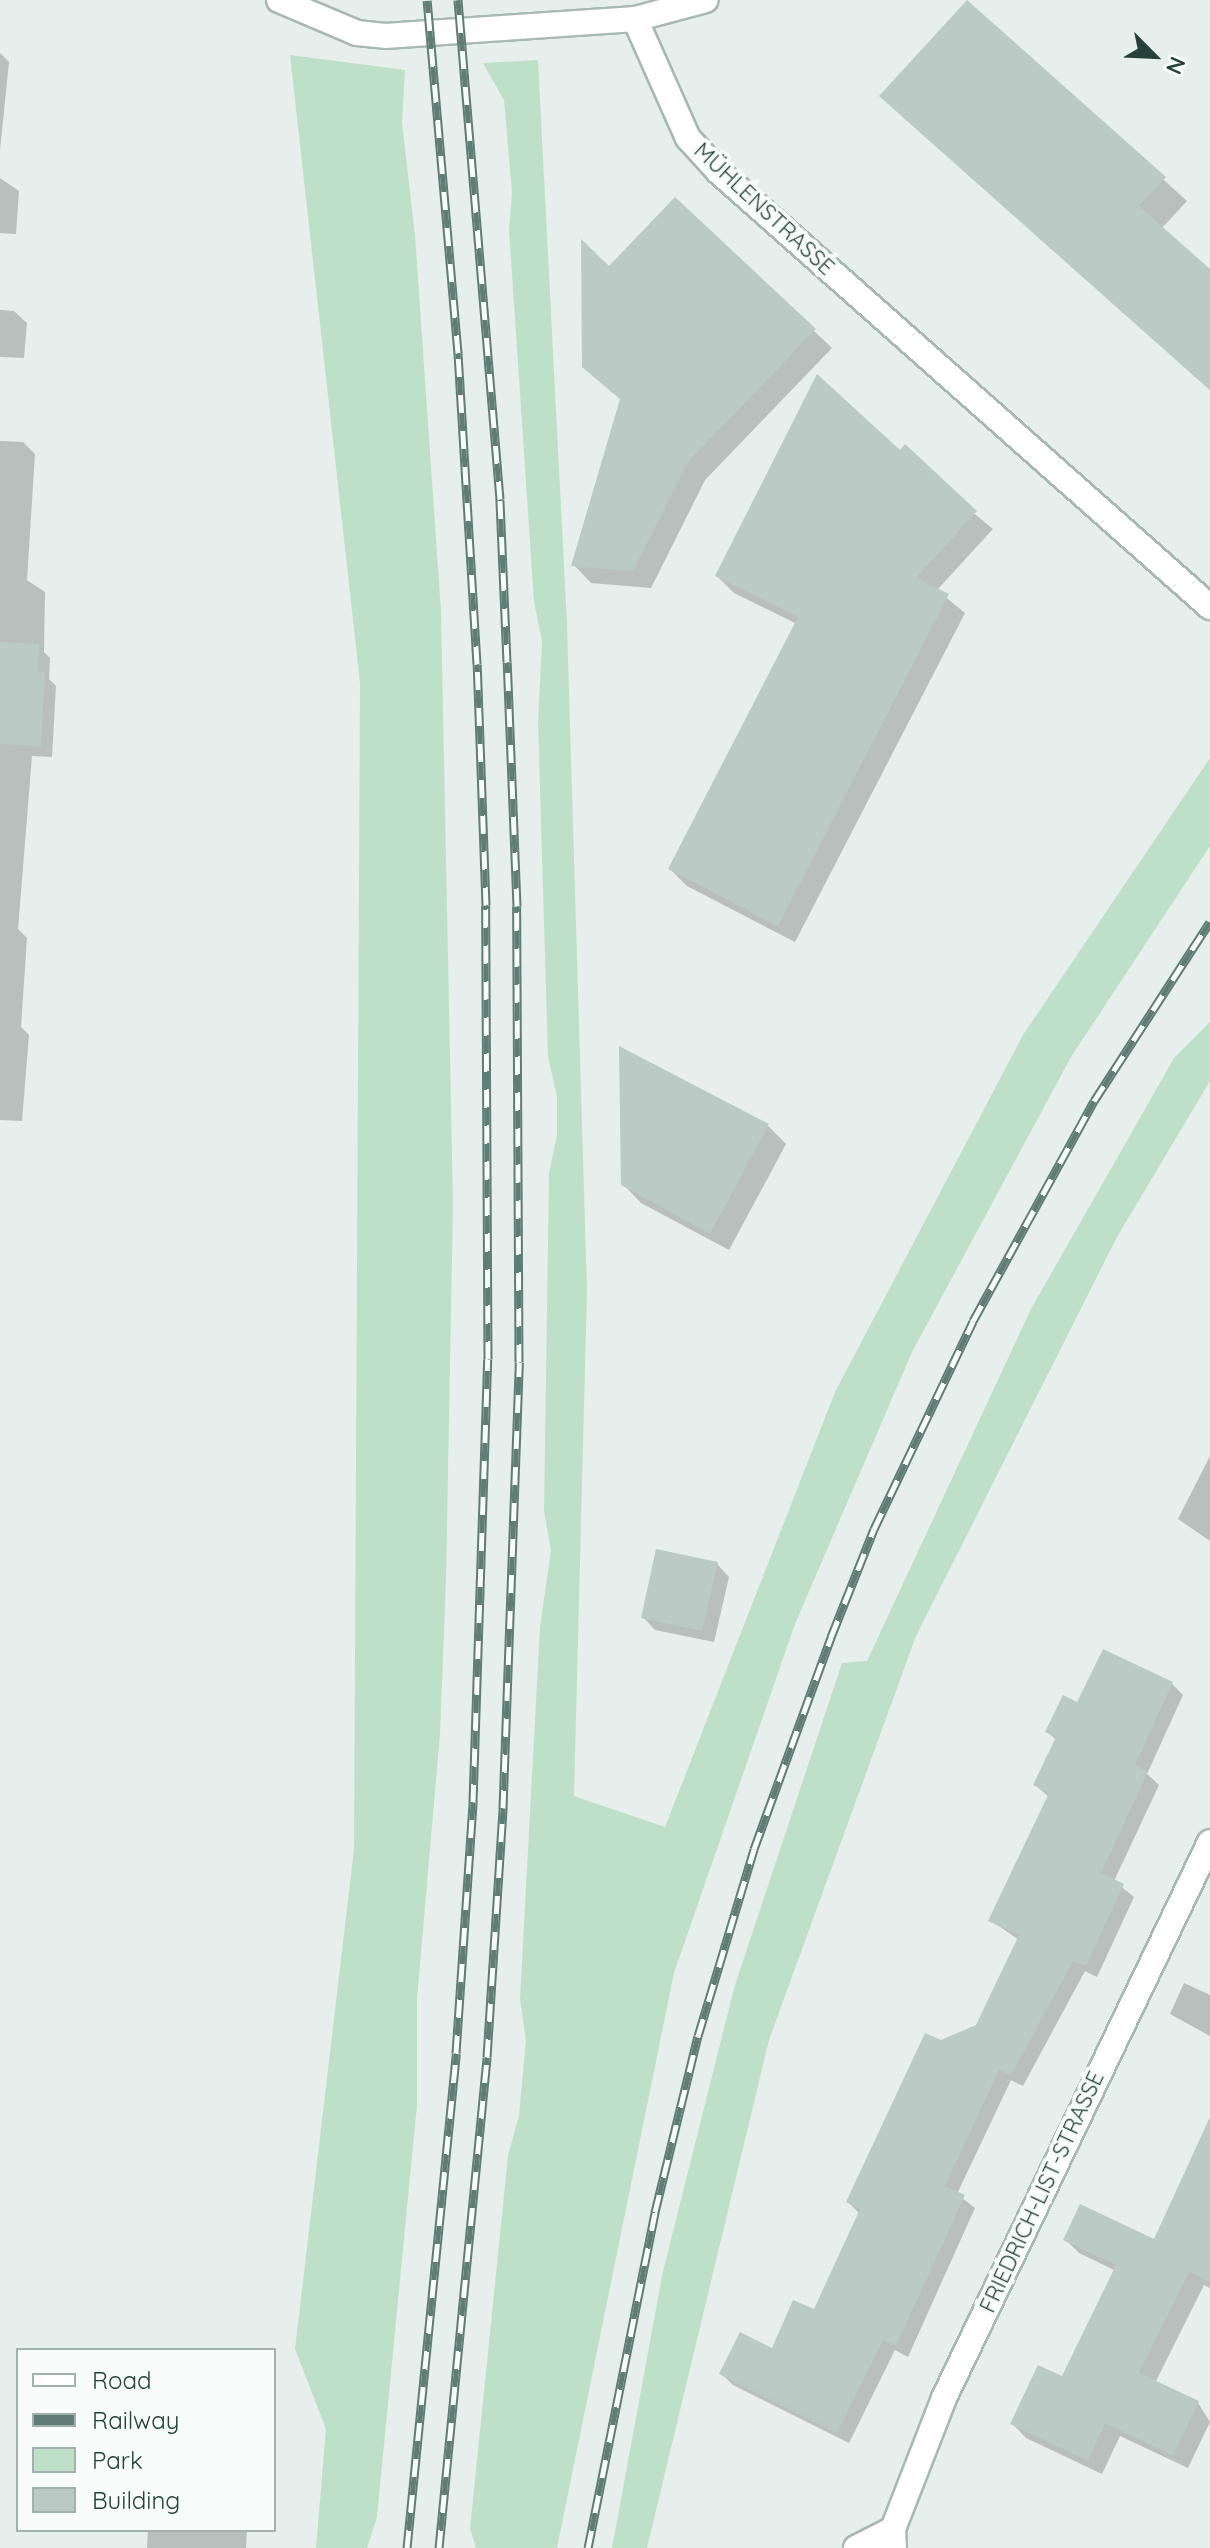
<!DOCTYPE html>
<meta charset="utf-8">
<style>
body{margin:0}
#map{position:relative;width:1210px;height:2548px;overflow:hidden;background:#e6efeb;font-family:Quicksand,sans-serif}
div>[style]{position:absolute}
.green>*{inset:0;background:#bfe0c8}
.shadow>*{inset:0;background:#0003}
.building>*{inset:0;background:#bbcac4}
.roads{filter:drop-shadow(2px 0 #a8b8b2) drop-shadow(-2px 0 #a8b8b2) drop-shadow(0 2px #a8b8b2) drop-shadow(0 -2px #a8b8b2)}
.lane>*{height:24px;margin:-12px;padding:0 12px;transform-origin:12px;border-radius:12px;background:#fff}
.street>*{height:24px;margin:-12px;padding:0 12px;transform-origin:12px;border-radius:12px;background:#fff}
.rail>*{height:9px;margin-top:-4.5px;transform-origin:0;background:repeating-linear-gradient(90deg,#f7fbf9 0 18px,#5f7d75 0 36px);box-sizing:border-box;border-block:2px solid #5f7d75}
span{translate:-50% -50%;white-space:nowrap;text-align:center;line-height:1.15;-webkit-text-stroke:8px #f7fbf9;paint-order:stroke}
.street-label{font-size:22px;color:#24423a}
.legend{position:absolute;left:16px;top:2348px;width:260px;height:184px;box-sizing:border-box;background:#f7fbf9;border:2px solid #a3b1ad;margin:0;padding:10px 14px;list-style:none;font-size:24px;color:#24423a}
.legend li{display:flex;align-items:center;gap:16px;height:40px}
.legend b{width:40px;border:2px solid #a3b1ad}
.north{position:absolute;left:1114px;top:16px;width:80px;height:80px;-webkit-text-stroke:6px #f7fbf9;paint-order:stroke;rotate:114deg;font-size:22px;font-weight:700;line-height:32px;text-align:center;color:#24423a}
.north::after{content:'';display:block;margin:auto;width:28px;height:36px;background:#24423a;clip-path:polygon(50% 0,100% 100%,50% 72%,0 100%)}
</style>
<div id="map">
<div class="green">
<i style="clip-path:polygon(290px 55px,405px 70px,402px 123px,415px 235px,441px 611px,453px 1204px,446px 1581px,440px 1734px,417px 1999px,417px 2105px,377px 2517px,367px 2548px,316px 2548px,326px 2429px,295px 2349px,354px 1849px,360px 683px)"></i>
<i style="clip-path:polygon(538px 60px,567px 624px,587px 1291px,574px 1796px,665px 1827px,835px 1392px,1023px 1035px,1210px 758px,1210px 846px,1071px 1057px,912px 1352px,795px 1624px,674px 1973px,557px 2548px,476px 2548px,470px 2529px,508px 2156px,519px 2115px,526px 2041px,520px 1999px,540px 1627px,551px 1550px,544px 1511px,549px 1173px,557px 1135px,557px 1096px,548px 1057px,538px 722px,542px 641px,534px 602px,509px 230px,512px 193px,504px 100px,483px 63px)"></i>
<i style="clip-path:polygon(1210px 1022px,1210px 1081px,1117px 1237px,916px 1636px,769px 2040px,647px 2548px,612px 2548px,663px 2271px,735px 1985px,842px 1663px,867px 1661px,1031px 1309px,1174px 1058px)"></i>
</div>
<div class="shadow">
<i style="clip-path:polygon(966px 2px,1187px 201px,1161px 229px,1210px 272px,1210px 390px,904px 118px)"></i>
<i style="clip-path:polygon(0 53px,9px 62px,0 150px)"></i>
<i style="clip-path:polygon(0 178px,19px 191px,16px 234px,0 233px)"></i>
<i style="clip-path:polygon(675px 200px,832px 348px,705px 480px,651px 588px,591px 583px,574px 565px,622px 400px,603px 384px,609px 268px)"></i>
<i style="clip-path:polygon(0 310px,14px 311px,27px 323px,24px 358px,0 357px)"></i>
<i style="clip-path:polygon(0 441px,23px 442px,35px 454px,27px 580px,45px 592px,44px 652px,50px 658px,49px 679px,56px 686px,52px 757px,32px 756px,18px 929px,27px 938px,21px 1027px,29px 1035px,22px 1121px,0 1120px)"></i>
<i style="clip-path:polygon(900px 453px,993px 529px,937px 590px,965px 613px,795px 942px,687px 886px,670px 869px,797px 624px,734px 593px,717px 576px)"></i>
<i style="clip-path:polygon(768px 1126px,786px 1144px,729px 1250px,641px 1203px,623px 1184px)"></i>
<i style="clip-path:polygon(1210px 1456px,1210px 1541px,1178px 1519px)"></i>
<i style="clip-path:polygon(717px 1564px,729px 1577px,714px 1642px,655px 1630px,643px 1617px)"></i>
<i style="clip-path:polygon(1172px 1684px,1183px 1695px,1147px 1774px,1159px 1785px,1114px 1881px,1134px 1897px,1097px 1977px,1085px 1971px,1023px 2086px,1011px 2080px,957px 2194px,975px 2208px,908px 2357px,895px 2350px,849px 2443px,733px 2385px,722px 2374px,773px 2350px,815px 2312px,860px 2214px,848px 2202px,941px 2042px,978px 2027px,1019px 1940px,990px 1920px,1049px 1797px,1035px 1785px,1057px 1741px,1047px 1731px,1078px 1704px)"></i>
<i style="clip-path:polygon(1184px 1983px,1210px 1995px,1210px 2036px,1170px 2014px)"></i>
<i style="clip-path:polygon(1210px 2123px,1210px 2288px,1204px 2285px,1155px 2383px,1198px 2403px,1210px 2422px,1188px 2468px,1120px 2436px,1102px 2474px,1026px 2438px,1012px 2423px,1063px 2379px,1116px 2271px,1079px 2253px,1065px 2239px,1155px 2242px)"></i>
<i style="clip-path:polygon(148px 2530px,247px 2530px,246px 2548px,147px 2548px)"></i>
</div>
<div class="building">
<i style="clip-path:polygon(967px 0,1166px 177px,1139px 206px,1210px 269px,1210px 390px,879px 96px)"></i>
<i style="clip-path:polygon(675px 197px,816px 329px,688px 462px,633px 571px,571px 566px,620px 399px,582px 367px,581px 239px,609px 266px)"></i>
<i style="clip-path:polygon(817px 374px,900px 450px,905px 444px,977px 511px,916px 578px,949px 594px,778px 926px,668px 869px,798px 617px,715px 576px)"></i>
<i style="clip-path:polygon(0 642px,39px 644px,38px 671px,45px 672px,41px 746px,0 744px)"></i>
<i style="clip-path:polygon(619px 1046px,769px 1124px,710px 1234px,621px 1185px)"></i>
<i style="clip-path:polygon(656px 1549px,718px 1562px,702px 1631px,641px 1618px)"></i>
<i style="clip-path:polygon(1103px 1649px,1173px 1682px,1135px 1765px,1148px 1772px,1101px 1873px,1124px 1884px,1086px 1966px,1073px 1961px,1011px 2075px,999px 2070px,945px 2186px,965px 2195px,896px 2346px,883px 2340px,837px 2433px,719px 2374px,740px 2332px,772px 2348px,793px 2300px,814px 2309px,860px 2209px,846px 2202px,925px 2033px,941px 2040px,976px 2025px,1019px 1935px,988px 1921px,1049px 1793px,1033px 1785px,1056px 1737px,1045px 1732px,1063px 1695px,1077px 1702px)"></i>
<i style="clip-path:polygon(1210px 2117px,1210px 2282px,1189px 2272px,1139px 2373px,1199px 2401px,1173px 2456px,1105px 2423px,1088px 2461px,1010px 2424px,1038px 2365px,1062px 2376px,1116px 2265px,1063px 2240px,1080px 2204px,1154px 2239px)"></i>
</div>
<div class="roads">
<div class="lane">
<i style="left:856px;top:2548px;width:42px;rotate:-27.2deg"></i>
</div>
<div class="street">
<i style="left:279px;top:0;width:85px;rotate:22.9deg"></i>
<i style="left:357px;top:33px;width:28px;rotate:6deg"></i>
<i style="left:385px;top:36px;width:251px;rotate:-3.9deg"></i>
<i style="left:635px;top:19px;width:73px;rotate:-15deg"></i>
<i style="left:635px;top:19px;width:130px;rotate:66deg"></i>
<i style="left:688px;top:138px;width:46px;rotate:47.6deg"></i>
<i style="left:719px;top:172px;width:656px;rotate:41.54deg"></i>
<i style="left:894px;top:2548px;width:19px;rotate:-93deg"></i>
<i style="left:893px;top:2529px;width:141px;rotate:-68.7deg"></i>
<i style="left:944px;top:2398px;width:616px;rotate:-64.43deg"></i>
</div>
</div>
<div class="rail">
<i style="left:407px;top:2548px;width:497px;rotate:-84.3deg"></i>
<i style="left:456px;top:2053px;width:252px;rotate:-86.1deg"></i>
<i style="left:473px;top:1802px;width:443px;rotate:-88.1deg"></i>
<i style="left:488px;top:1359px;width:454px;rotate:-90.3deg"></i>
<i style="left:486px;top:905px;width:241px;rotate:-92.1deg"></i>
<i style="left:477px;top:664px;width:312px;rotate:-93.5deg"></i>
<i style="left:458px;top:353px;width:354px;rotate:-95deg"></i>
<i style="left:439px;top:2548px;width:493px;rotate:-84.4deg"></i>
<i style="left:487px;top:2057px;width:250px;rotate:-86.3deg"></i>
<i style="left:503px;top:1808px;width:446px;rotate:-87.9deg"></i>
<i style="left:519px;top:1362px;width:456px;rotate:-90.3deg"></i>
<i style="left:517px;top:906px;width:244px;rotate:-92.3deg"></i>
<i style="left:507px;top:662px;width:163px;rotate:-92.5deg"></i>
<i style="left:500px;top:499px;width:501px;rotate:-94.81deg"></i>
<i style="left:588px;top:2548px;width:343px;rotate:-78.7deg"></i>
<i style="left:655px;top:2212px;width:181px;rotate:-76.3deg"></i>
<i style="left:698px;top:2036px;width:195px;rotate:-73.3deg"></i>
<i style="left:754px;top:1849px;width:226px;rotate:-70deg"></i>
<i style="left:831px;top:1637px;width:116px;rotate:-68.3deg"></i>
<i style="left:874px;top:1529px;width:230px;rotate:-64.5deg"></i>
<i style="left:973px;top:1321px;width:251px;rotate:-61.2deg"></i>
<i style="left:1094px;top:1101px;width:213px;rotate:-57.1deg"></i>
</div>
<div class="street-label">
<span style="left:764px;top:209px;rotate:43deg">MÜHLENSTRASSE</span>
<span style="left:1042px;top:2192px;rotate:-65deg">FRIEDRICH-LIST-STRASSE</span>
</div>
<ul class="legend">
<li><b style="height:10px;background:#fff"></b>Road</li>
<li><b style="height:10px;background:#5f7d75"></b>Railway</li>
<li><b style="height:22px;background:#bfe0c8"></b>Park</li>
<li><b style="height:22px;background:#bbcac4"></b>Building</li>
</ul>
<div class="north">N</div>
</div>
